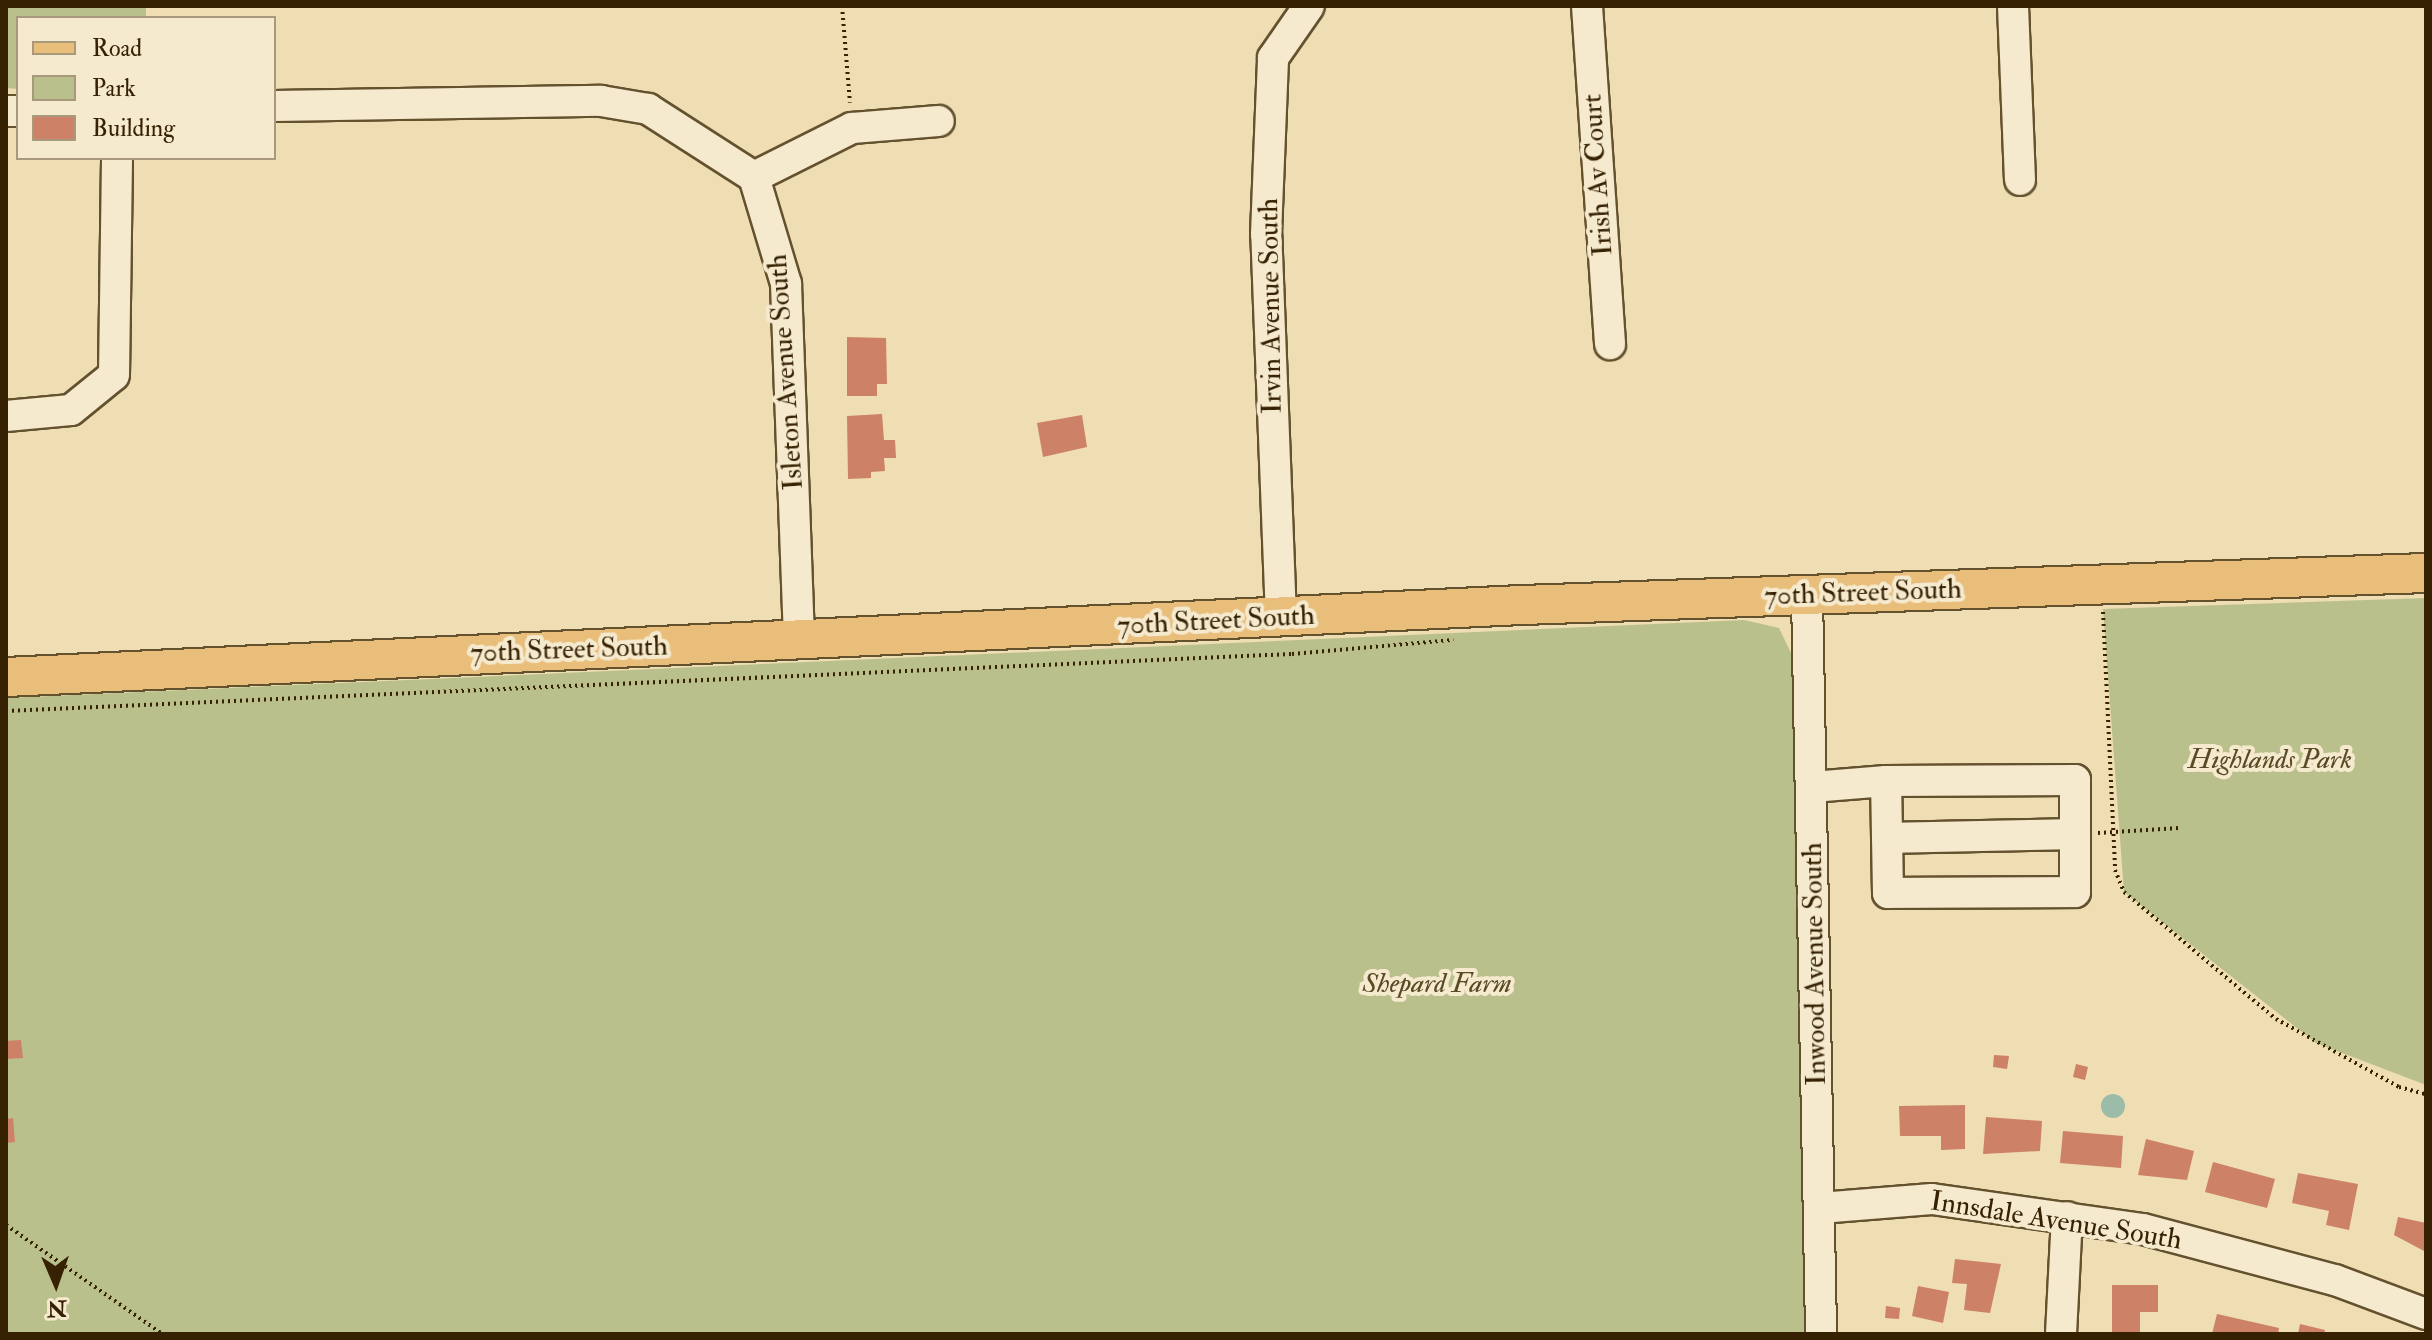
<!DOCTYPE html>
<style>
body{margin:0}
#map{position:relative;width:2432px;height:1340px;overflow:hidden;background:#efddb3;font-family:"IM FELL Double Pica",serif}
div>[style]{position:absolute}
.green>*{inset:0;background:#bac08c}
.water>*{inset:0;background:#9abca8}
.round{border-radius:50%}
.building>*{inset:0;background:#cd8167}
.path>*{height:4px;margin-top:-2px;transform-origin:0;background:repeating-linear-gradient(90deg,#362202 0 2px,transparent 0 6px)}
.roads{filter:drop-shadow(2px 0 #64512e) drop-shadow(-2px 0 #64512e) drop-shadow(0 2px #64512e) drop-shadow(0 -2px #64512e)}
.minor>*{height:30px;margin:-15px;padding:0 15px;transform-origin:15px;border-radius:15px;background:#f5e9ce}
.major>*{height:38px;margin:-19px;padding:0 19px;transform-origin:19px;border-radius:19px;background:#e8be7a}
span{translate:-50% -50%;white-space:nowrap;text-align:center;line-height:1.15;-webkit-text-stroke:8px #f5e9ce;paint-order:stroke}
.street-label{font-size:28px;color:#362202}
.park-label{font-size:28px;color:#574a24;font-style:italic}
.frame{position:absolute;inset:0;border:8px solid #362202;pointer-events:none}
.legend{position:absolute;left:16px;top:16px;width:260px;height:144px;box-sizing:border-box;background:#f5e9ce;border:2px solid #a9997c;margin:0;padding:10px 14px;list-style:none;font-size:24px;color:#362202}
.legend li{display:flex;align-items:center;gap:16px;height:40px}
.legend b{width:40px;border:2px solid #a9997c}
.north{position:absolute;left:16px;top:1244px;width:80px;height:80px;-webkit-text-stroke:6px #f5e9ce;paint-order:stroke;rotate:178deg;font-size:22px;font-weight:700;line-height:32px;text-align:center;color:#362202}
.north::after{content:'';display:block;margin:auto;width:28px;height:36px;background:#362202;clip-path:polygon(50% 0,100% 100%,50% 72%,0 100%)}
</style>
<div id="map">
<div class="green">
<i style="clip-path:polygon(6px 6px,146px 6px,146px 18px,18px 18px,18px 89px,6px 88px)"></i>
<i style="clip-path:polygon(2426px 598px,2426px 1085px,2316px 1043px,2124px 892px,2103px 609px)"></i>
<i style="clip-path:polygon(1744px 620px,1779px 628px,1793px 657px,1810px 1334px,6px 1334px,6px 698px)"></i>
</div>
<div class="water">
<i class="round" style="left:2101px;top:1094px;width:24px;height:24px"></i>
</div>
<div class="building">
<i style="clip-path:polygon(847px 337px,886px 338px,887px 384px,877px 384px,877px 396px,847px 396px)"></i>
<i style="clip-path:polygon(882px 414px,884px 440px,895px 440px,896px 458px,884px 458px,885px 471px,871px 472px,871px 478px,848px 479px,847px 416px)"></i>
<i style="clip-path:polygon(1082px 415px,1087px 447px,1043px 457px,1037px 423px)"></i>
<i style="clip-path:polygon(21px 1040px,23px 1058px,6px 1059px,6px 1041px)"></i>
<i style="clip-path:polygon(1994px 1055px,2009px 1056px,2007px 1069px,1993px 1067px)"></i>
<i style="clip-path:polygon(2076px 1064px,2088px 1067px,2085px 1080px,2073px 1077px)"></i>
<i style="clip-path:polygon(1965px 1105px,1965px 1149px,1941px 1150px,1941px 1136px,1900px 1136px,1899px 1106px)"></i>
<i style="clip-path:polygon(1986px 1117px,2042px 1121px,2040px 1151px,1983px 1154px)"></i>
<i style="clip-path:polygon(13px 1118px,15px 1142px,6px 1143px,6px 1119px)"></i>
<i style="clip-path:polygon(2063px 1131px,2123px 1136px,2121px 1168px,2060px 1163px)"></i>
<i style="clip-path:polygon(2146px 1139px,2194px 1151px,2187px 1180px,2138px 1175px)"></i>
<i style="clip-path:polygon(2213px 1162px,2275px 1179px,2267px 1208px,2205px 1192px)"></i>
<i style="clip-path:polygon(2298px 1173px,2358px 1184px,2349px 1230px,2326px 1225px,2329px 1211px,2292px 1203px)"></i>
<i style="clip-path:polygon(2398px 1217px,2426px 1223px,2426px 1252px,2394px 1235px)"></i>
<i style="clip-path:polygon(1955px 1259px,2001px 1264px,1990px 1313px,1964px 1310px,1967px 1284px,1952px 1283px)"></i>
<i style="clip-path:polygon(2112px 1285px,2158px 1285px,2158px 1312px,2140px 1312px,2140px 1334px,2112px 1334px)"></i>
<i style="clip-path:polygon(1918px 1286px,1949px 1292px,1943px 1323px,1912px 1316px)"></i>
<i style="clip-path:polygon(1886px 1306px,1900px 1308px,1899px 1319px,1885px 1318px)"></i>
<i style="clip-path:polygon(2217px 1314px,2279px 1328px,2278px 1334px,2212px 1334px)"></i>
<i style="clip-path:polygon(2300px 1324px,2325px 1330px,2324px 1334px,2298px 1334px)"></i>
</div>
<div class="path">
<i style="left:842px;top:6px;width:97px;rotate:85.3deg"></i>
<i style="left:2103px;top:612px;width:258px;rotate:87.3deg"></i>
<i style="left:2115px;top:870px;width:24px;rotate:68deg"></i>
<i style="left:2124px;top:892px;width:198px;rotate:39.9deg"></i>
<i style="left:2276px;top:1019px;width:141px;rotate:28.9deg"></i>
<i style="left:2399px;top:1087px;width:28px;rotate:15deg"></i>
<i style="left:6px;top:711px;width:1287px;rotate:-2.54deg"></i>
<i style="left:1292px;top:654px;width:162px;rotate:-5deg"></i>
<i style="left:2098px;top:833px;width:81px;rotate:-3.5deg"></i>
<i style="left:6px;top:1225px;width:190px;rotate:34.9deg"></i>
</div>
<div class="roads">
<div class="minor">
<i style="left:1587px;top:6px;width:339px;rotate:86.1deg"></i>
<i style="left:2013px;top:6px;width:174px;rotate:87.7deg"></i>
<i style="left:274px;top:106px;width:327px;rotate:-0.9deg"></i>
<i style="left:601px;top:101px;width:48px;rotate:9.7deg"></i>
<i style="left:648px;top:109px;width:126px;rotate:32.7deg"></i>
<i style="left:754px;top:177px;width:112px;rotate:73.3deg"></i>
<i style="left:786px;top:284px;width:357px;rotate:87.9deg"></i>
<i style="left:6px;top:111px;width:12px"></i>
<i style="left:754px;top:177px;width:110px;rotate:-26.6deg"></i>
<i style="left:852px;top:128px;width:87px;rotate:-4.6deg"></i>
<i style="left:6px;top:416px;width:65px;rotate:-5.3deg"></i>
<i style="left:71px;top:410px;width:55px;rotate:-39.1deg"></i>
<i style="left:114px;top:375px;width:217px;rotate:-89.2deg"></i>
<i style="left:1807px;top:595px;width:739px;rotate:88.91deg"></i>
<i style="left:1281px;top:618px;width:384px;rotate:-92.2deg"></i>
<i style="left:1266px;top:234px;width:176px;rotate:-87.7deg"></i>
<i style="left:1273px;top:58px;width:63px;rotate:-55.3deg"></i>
<i style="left:1812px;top:787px;width:74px;rotate:-4.6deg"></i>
<i style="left:1886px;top:781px;width:189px;rotate:-0.3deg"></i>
<i style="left:2075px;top:780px;width:112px;rotate:90deg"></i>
<i style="left:2075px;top:892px;width:187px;rotate:179.7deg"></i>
<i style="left:1888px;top:893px;width:112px;rotate:-91deg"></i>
<i style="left:1887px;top:838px;width:188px;rotate:-1.2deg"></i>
<i style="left:1820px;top:1208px;width:112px;rotate:-4.6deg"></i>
<i style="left:1932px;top:1199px;width:213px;rotate:8.1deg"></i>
<i style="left:2143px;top:1229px;width:199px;rotate:14.9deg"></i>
<i style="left:2335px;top:1280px;width:97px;rotate:20.5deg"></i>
<i style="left:2061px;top:1334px;width:117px;rotate:-87.1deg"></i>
</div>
<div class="major">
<i style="left:6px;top:677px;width:1519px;rotate:-2.72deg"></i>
<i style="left:1523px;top:605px;width:904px;rotate:-2.03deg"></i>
</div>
</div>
<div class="street-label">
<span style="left:1598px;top:175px;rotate:-94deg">Irish Av Court</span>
<span style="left:1271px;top:306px;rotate:-91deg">Irvin Avenue South</span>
<span style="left:786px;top:372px;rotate:-94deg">Isleton Avenue South</span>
<span style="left:1863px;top:593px;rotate:-2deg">70th Street South</span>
<span style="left:1216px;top:621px;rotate:-3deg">70th Street South</span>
<span style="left:569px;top:650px;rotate:-2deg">70th Street South</span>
<span style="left:1815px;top:964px;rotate:-91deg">Inwood Avenue South</span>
<span style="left:2056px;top:1221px;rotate:9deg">Innsdale Avenue South</span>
</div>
<div class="park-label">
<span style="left:2270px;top:760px">Highlands Park</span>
<span style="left:1437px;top:984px">Shepard Farm</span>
</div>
<div class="frame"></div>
<ul class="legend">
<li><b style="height:10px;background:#e8be7a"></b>Road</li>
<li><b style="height:22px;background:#bac08c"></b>Park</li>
<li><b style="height:22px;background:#cd8167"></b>Building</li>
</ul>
<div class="north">N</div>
</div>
